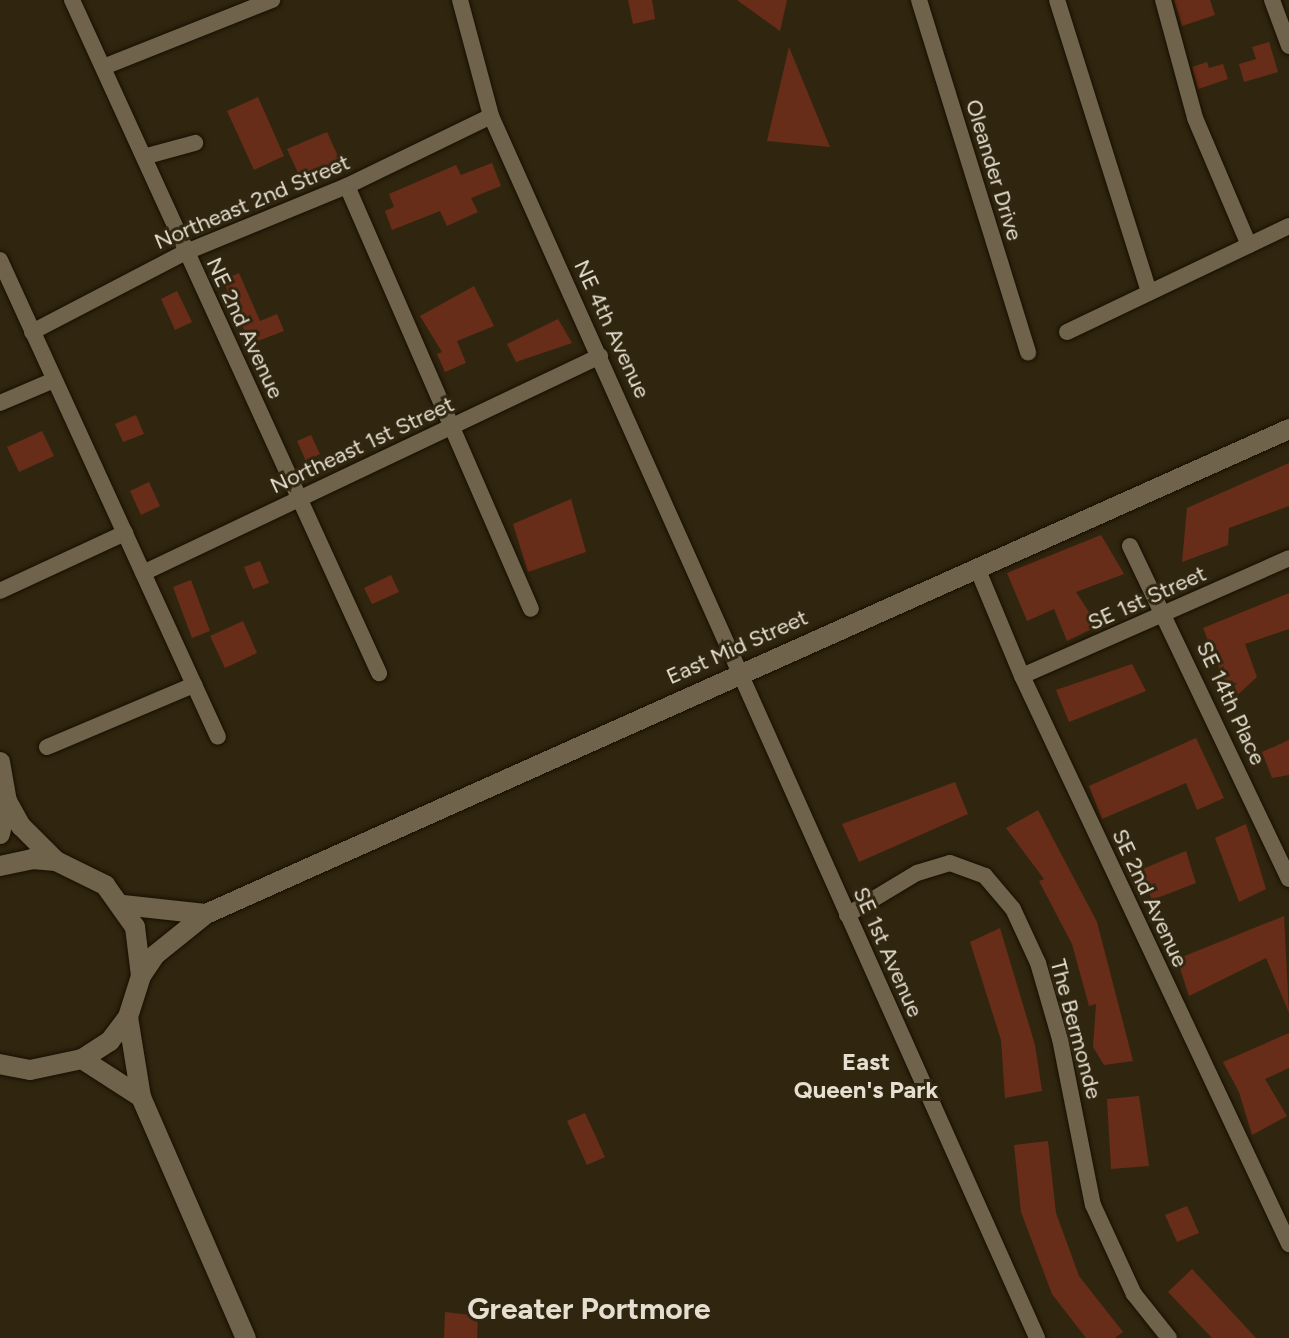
<!DOCTYPE html>
<style>
body{margin:0}
#map{position:relative;width:1289px;height:1338px;overflow:hidden;background:#30260f;font-family:Figtree,sans-serif}
div>[style]{position:absolute}
.building>*{inset:0;background:#682d18}
.roads{filter:drop-shadow(0 0 2px #180f00) drop-shadow(0 0 2px #180f00)}
.minor>*{height:16px;margin:-8px;padding:0 8px;transform-origin:8px;border-radius:8px;background:#6f644b}
.tertiary>*{height:20px;margin:-10px;padding:0 10px;transform-origin:10px;border-radius:10px;background:#6f644b}
span{translate:-50% -50%;white-space:nowrap;text-align:center;line-height:1.15;-webkit-text-stroke:6px #30260f;paint-order:stroke}
.street-label{font-size:22px;color:#e6dfd1}
.neighbourhood-label{font-size:24px;color:#e6dfd1;font-weight:700}
.district-label{font-size:30px;color:#e6dfd1;font-weight:700}
</style>
<div id="map">
<div class="building">
<div style="clip-path:polygon(628px 0,652px 0,655px 19px,633px 24px)"></div>
<div style="clip-path:polygon(737px 0,787px 0,780px 31px)"></div>
<div style="clip-path:polygon(1174px 0,1210px 0,1215px 15px,1182px 26px)"></div>
<div style="clip-path:polygon(1269px 42px,1278px 72px,1244px 82px,1239px 64px,1256px 59px,1252px 47px)"></div>
<div style="clip-path:polygon(789px 47px,830px 147px,767px 141px)"></div>
<div style="clip-path:polygon(1207px 62px,1209px 68px,1223px 64px,1228px 79px,1198px 89px,1192px 67px)"></div>
<div style="clip-path:polygon(258px 97px,284px 156px,254px 170px,227px 111px)"></div>
<div style="clip-path:polygon(327px 132px,341px 163px,300px 177px,287px 149px)"></div>
<div style="clip-path:polygon(492px 163px,501px 186px,471px 198px,478px 212px,447px 226px,440px 211px,392px 230px,385px 211px,394px 207px,389px 194px,456px 165px,461px 175px)"></div>
<div style="clip-path:polygon(239px 273px,260px 321px,277px 314px,284px 331px,250px 344px,223px 280px)"></div>
<div style="clip-path:polygon(474px 286px,494px 326px,457px 341px,466px 363px,445px 372px,437px 354px,442px 352px,420px 316px)"></div>
<div style="clip-path:polygon(177px 291px,192px 322px,175px 330px,161px 299px)"></div>
<div style="clip-path:polygon(558px 319px,572px 343px,516px 362px,507px 344px)"></div>
<div style="clip-path:polygon(136px 415px,144px 434px,123px 442px,115px 424px)"></div>
<div style="clip-path:polygon(42px 431px,54px 456px,19px 472px,7px 447px)"></div>
<div style="clip-path:polygon(311px 435px,320px 454px,306px 461px,297px 441px)"></div>
<div style="clip-path:polygon(1289px 463px,1289px 506px,1229px 528px,1228px 545px,1182px 562px,1187px 508px)"></div>
<div style="clip-path:polygon(149px 482px,160px 506px,141px 515px,130px 491px)"></div>
<div style="clip-path:polygon(571px 499px,586px 552px,528px 572px,513px 524px)"></div>
<div style="clip-path:polygon(1101px 535px,1124px 574px,1076px 592px,1098px 626px,1067px 641px,1054px 609px,1027px 621px,1007px 573px)"></div>
<div style="clip-path:polygon(260px 561px,269px 583px,253px 589px,244px 567px)"></div>
<div style="clip-path:polygon(391px 575px,399px 592px,372px 604px,364px 588px)"></div>
<div style="clip-path:polygon(191px 580px,210px 631px,192px 638px,173px 587px)"></div>
<div style="clip-path:polygon(1289px 593px,1289px 629px,1245px 644px,1257px 677px,1232px 700px,1203px 628px)"></div>
<div style="clip-path:polygon(243px 621px,257px 653px,225px 668px,210px 636px)"></div>
<div style="clip-path:polygon(1132px 664px,1146px 691px,1069px 722px,1056px 690px)"></div>
<div style="clip-path:polygon(1196px 738px,1224px 798px,1197px 810px,1186px 783px,1102px 819px,1089px 786px)"></div>
<div style="clip-path:polygon(1289px 740px,1289px 775px,1272px 778px,1262px 752px)"></div>
<div style="clip-path:polygon(955px 782px,968px 814px,859px 862px,842px 824px)"></div>
<div style="clip-path:polygon(1038px 810px,1097px 922px,1133px 1061px,1104px 1065px,1093px 1047px,1096px 1004px,1089px 1006px,1072px 944px,1039px 881px,1044px 879px,1006px 828px)"></div>
<div style="clip-path:polygon(1246px 824px,1266px 889px,1239px 902px,1215px 838px)"></div>
<div style="clip-path:polygon(1186px 851px,1196px 883px,1152px 900px,1140px 870px)"></div>
<div style="clip-path:polygon(1284px 916px,1289px 1013px,1266px 958px,1189px 996px,1177px 959px)"></div>
<div style="clip-path:polygon(1000px 928px,1035px 1045px,1042px 1091px,1005px 1098px,1001px 1040px,970px 942px)"></div>
<div style="clip-path:polygon(1289px 1033px,1289px 1068px,1265px 1079px,1287px 1116px,1252px 1135px,1239px 1092px,1223px 1062px)"></div>
<div style="clip-path:polygon(1139px 1096px,1149px 1166px,1111px 1169px,1107px 1099px)"></div>
<div style="clip-path:polygon(585px 1113px,605px 1157px,587px 1165px,567px 1121px)"></div>
<div style="clip-path:polygon(1048px 1141px,1056px 1213px,1079px 1276px,1123px 1332px,1115px 1338px,1086px 1338px,1052px 1294px,1021px 1212px,1014px 1145px)"></div>
<div style="clip-path:polygon(1187px 1206px,1199px 1233px,1177px 1242px,1165px 1215px)"></div>
<div style="clip-path:polygon(1192px 1269px,1256px 1338px,1212px 1338px,1168px 1292px)"></div>
<div style="clip-path:polygon(445px 1312px,478px 1316px,477px 1338px,444px 1338px)"></div>
</div>
<div class="roads">
<div class="minor">
<div style="left:72px;top:0;width:740px;rotate:65.48deg"></div>
<div style="left:460px;top:0;width:120px;rotate:75deg"></div>
<div style="left:491px;top:116px;width:1338px;rotate:65.92deg"></div>
<div style="left:919px;top:0;width:369px;rotate:72.8deg"></div>
<div style="left:1057px;top:0;width:306px;rotate:72.5deg"></div>
<div style="left:1163px;top:0;width:122px;rotate:74.8deg"></div>
<div style="left:1195px;top:118px;width:138px;rotate:67deg"></div>
<div style="left:1272px;top:0;width:49px;rotate:69.7deg"></div>
<div style="left:106px;top:66px;width:179px;rotate:-21.7deg"></div>
<div style="left:147px;top:156px;width:50px;rotate:-15.2deg"></div>
<div style="left:347px;top:186px;width:461px;rotate:66.5deg"></div>
<div style="left:0;top:260px;width:524px;rotate:65.44deg"></div>
<div style="left:32px;top:332px;width:174px;rotate:-27.5deg"></div>
<div style="left:186px;top:252px;width:174px;rotate:-22.3deg"></div>
<div style="left:347px;top:186px;width:160px;rotate:-25.9deg"></div>
<div style="left:1067px;top:332px;width:246px;rotate:-25.5deg"></div>
<div style="left:0;top:403px;width:59px;rotate:-23.1deg"></div>
<div style="left:1130px;top:546px;width:369px;rotate:64.5deg"></div>
<div style="left:977px;top:568px;width:117px;rotate:67.4deg"></div>
<div style="left:1022px;top:676px;width:628px;rotate:64.82deg"></div>
<div style="left:143px;top:573px;width:506px;rotate:-25.4deg"></div>
<div style="left:0;top:591px;width:138px;rotate:-24.9deg"></div>
<div style="left:1022px;top:676px;width:292px;rotate:-23.8deg"></div>
<div style="left:47px;top:747px;width:160px;rotate:-22.9deg"></div>
<div style="left:847px;top:915px;width:82px;rotate:-31deg"></div>
<div style="left:917px;top:873px;width:34px;rotate:-17deg"></div>
<div style="left:950px;top:863px;width:37px;rotate:20deg"></div>
<div style="left:985px;top:876px;width:43px;rotate:49.7deg"></div>
<div style="left:1013px;top:909px;width:60px;rotate:65.2deg"></div>
<div style="left:1038px;top:963px;width:79px;rotate:73.9deg"></div>
<div style="left:1060px;top:1039px;width:169px;rotate:78.8deg"></div>
<div style="left:1093px;top:1205px;width:98px;rotate:65.3deg"></div>
<div style="left:1134px;top:1294px;width:56px;rotate:51.5deg"></div>
</div>
<div class="tertiary">
<div style="left:0;top:762px;width:40px;rotate:80deg"></div>
<div style="left:7px;top:801px;width:29px;rotate:61deg"></div>
<div style="left:21px;top:826px;width:49px;rotate:45deg"></div>
<div style="left:0;top:834px;width:34px;rotate:-78deg"></div>
<div style="left:0;top:866px;width:33px;rotate:-12deg"></div>
<div style="left:32px;top:859px;width:24px;rotate:5deg"></div>
<div style="left:56px;top:861px;width:55px;rotate:26.1deg"></div>
<div style="left:105px;top:885px;width:52px;rotate:54.5deg"></div>
<div style="left:135px;top:927px;width:49px;rotate:83deg"></div>
<div style="left:141px;top:976px;width:43px;rotate:107.6deg"></div>
<div style="left:128px;top:1017px;width:30px;rotate:127deg"></div>
<div style="left:110px;top:1041px;width:33px;rotate:147deg"></div>
<div style="left:82px;top:1059px;width:53px;rotate:168.1deg"></div>
<div style="left:30px;top:1070px;width:31px;rotate:-169deg"></div>
<div style="left:123px;top:905px;width:83px;rotate:6.2deg"></div>
<div style="left:141px;top:976px;width:25px;rotate:-56deg"></div>
<div style="left:155px;top:955px;width:65px;rotate:-38.8deg"></div>
<div style="left:206px;top:914px;width:1187px;rotate:-24.12deg"></div>
<div style="left:128px;top:1017px;width:81px;rotate:80.8deg"></div>
<div style="left:141px;top:1097px;width:263px;rotate:66.5deg"></div>
<div style="left:82px;top:1059px;width:70px;rotate:32.8deg"></div>
</div>
</div>
<div class="street-label">
<span style="left:994px;top:170px;rotate:73deg">Oleander Drive</span>
<span style="left:252px;top:202px;rotate:-23deg">Northeast 2nd Street</span>
<span style="left:245px;top:328px;rotate:65deg">NE 2nd Avenue</span>
<span style="left:612px;top:329px;rotate:65deg">NE 4th Avenue</span>
<span style="left:362px;top:445px;rotate:-25deg">Northeast 1st Street</span>
<span style="left:1147px;top:598px;rotate:-24deg">SE 1st Street</span>
<span style="left:737px;top:647px;rotate:-24deg">East Mid Street</span>
<span style="left:1231px;top:703px;rotate:65deg">SE 14th Place</span>
<span style="left:1150px;top:898px;rotate:65deg">SE 2nd Avenue</span>
<span style="left:888px;top:952px;rotate:66deg">SE 1st Avenue</span>
<span style="left:1076px;top:1029px;rotate:75deg">The Bermonde</span>
</div>
<div class="neighbourhood-label">
<span style="left:866px;top:1076px">East<br>Queen's Park</span>
</div>
<div class="district-label">
<span style="left:589px;top:1309px">Greater Portmore</span>
</div>
</div>
